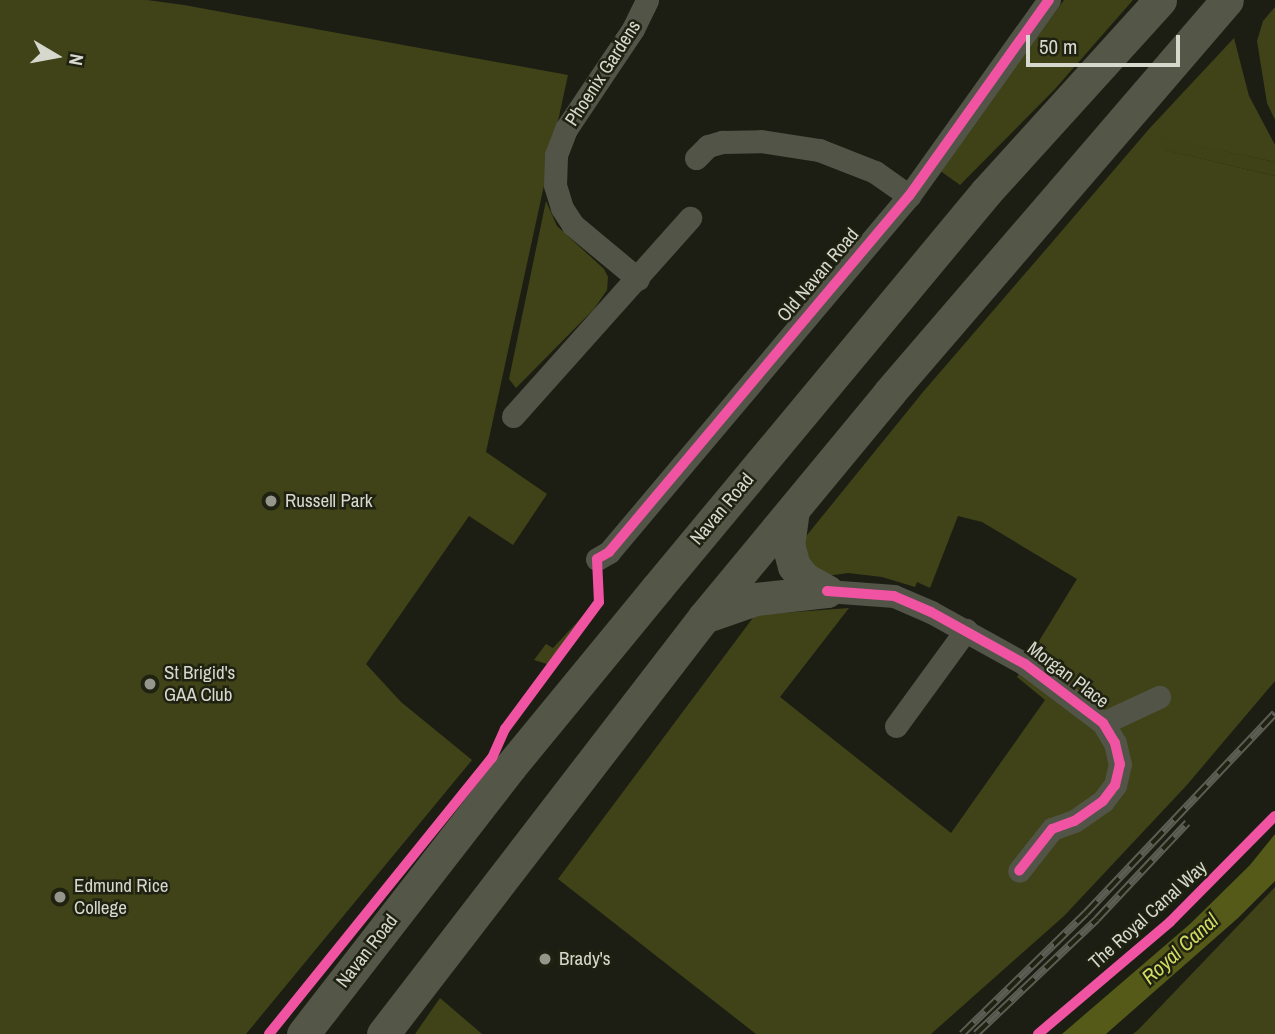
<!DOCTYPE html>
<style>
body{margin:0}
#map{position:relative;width:1275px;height:1034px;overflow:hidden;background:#1c1e14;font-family:"Archivo Narrow",sans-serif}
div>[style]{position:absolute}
.green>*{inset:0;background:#404317}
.forest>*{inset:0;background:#3f4116}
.water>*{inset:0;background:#555a18}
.street>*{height:23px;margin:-11.5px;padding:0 11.5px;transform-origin:11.5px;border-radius:11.5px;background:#525448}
.secondary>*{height:33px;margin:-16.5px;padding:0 16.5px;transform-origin:16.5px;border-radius:16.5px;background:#545648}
.rail>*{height:8px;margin-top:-4px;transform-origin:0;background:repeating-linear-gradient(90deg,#1f2111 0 16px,#5c5e54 0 32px);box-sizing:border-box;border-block:2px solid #5c5e54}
.cycleway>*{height:10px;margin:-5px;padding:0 5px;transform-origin:5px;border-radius:5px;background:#f153a3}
.dots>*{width:19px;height:19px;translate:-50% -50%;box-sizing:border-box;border:4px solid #1f2111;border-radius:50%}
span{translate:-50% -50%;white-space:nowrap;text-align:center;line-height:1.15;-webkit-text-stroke:5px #1f2111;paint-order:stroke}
.street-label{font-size:19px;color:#d6d7cd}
.poi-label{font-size:19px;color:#d6d7cd}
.left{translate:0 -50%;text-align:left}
.water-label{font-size:21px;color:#d2db61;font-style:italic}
.north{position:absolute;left:21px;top:21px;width:70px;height:70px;-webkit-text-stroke:5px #1f2111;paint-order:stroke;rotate:100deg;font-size:19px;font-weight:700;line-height:28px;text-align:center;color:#d6d7cd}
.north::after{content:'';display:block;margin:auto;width:24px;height:32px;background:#d6d7cd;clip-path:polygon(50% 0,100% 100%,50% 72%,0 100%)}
.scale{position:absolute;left:1026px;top:35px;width:154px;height:32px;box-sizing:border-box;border:4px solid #d6d7cd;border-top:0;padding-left:9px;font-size:21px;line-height:24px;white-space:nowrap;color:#d6d7cd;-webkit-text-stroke:5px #1f2111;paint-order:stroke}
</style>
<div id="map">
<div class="green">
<div style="clip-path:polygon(0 0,147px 0,184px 5px,568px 75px,486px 452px,547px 494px,513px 545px,469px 516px,366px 664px,401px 702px,472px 760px,246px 1034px,0 1034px)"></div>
<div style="clip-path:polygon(1275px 7px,1275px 120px,1267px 103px,1257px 41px,1263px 21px)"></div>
<div style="clip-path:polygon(1234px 38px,1249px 96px,1275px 145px,1275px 162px,1160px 138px,1165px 150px,1275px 176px,1275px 681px,1186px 786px,1064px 916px,931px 1034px,756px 1034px,558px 879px,755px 615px,849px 608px,780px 697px,951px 833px,1045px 700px,1017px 677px,1077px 579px,982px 522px,958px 516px,930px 588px,917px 582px,915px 587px,882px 577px,848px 573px,827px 576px,812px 569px,803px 540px,923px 392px,1054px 240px,1149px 129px)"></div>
<div style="clip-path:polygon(546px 201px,557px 226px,604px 269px,608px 277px,607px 290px,594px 309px,516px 388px,509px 379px)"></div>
<div style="clip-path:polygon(593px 605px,547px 664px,534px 660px,546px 644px,553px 648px)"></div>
<div style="clip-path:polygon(1275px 887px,1275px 1034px,1133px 1034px,1138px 1030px)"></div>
<div style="clip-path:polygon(440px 998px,482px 1034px,415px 1034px)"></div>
</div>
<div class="forest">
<div style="clip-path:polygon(1064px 0,1133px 0,1055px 89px,960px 185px,939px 170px)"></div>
<div style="clip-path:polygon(1159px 137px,1275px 162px,1275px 176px,1164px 150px)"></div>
</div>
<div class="water">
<div style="clip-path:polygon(1275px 834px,1275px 881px,1238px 918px,1106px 1034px,1062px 1034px,1190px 924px,1250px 865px)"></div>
</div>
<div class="street">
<div style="left:696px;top:158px;width:17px;rotate:-45deg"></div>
<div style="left:708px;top:146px;width:15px;rotate:-16deg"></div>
<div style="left:722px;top:142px;width:39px;rotate:-1deg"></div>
<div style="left:761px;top:141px;width:59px;rotate:8.8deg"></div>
<div style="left:819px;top:150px;width:60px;rotate:21.4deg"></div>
<div style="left:875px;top:172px;width:42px;rotate:35.2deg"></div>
<div style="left:638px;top:279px;width:85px;rotate:-140.3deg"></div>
<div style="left:573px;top:225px;width:20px;rotate:-123deg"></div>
<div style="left:562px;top:208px;width:24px;rotate:-107deg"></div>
<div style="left:555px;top:185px;width:30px;rotate:-88deg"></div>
<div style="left:556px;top:155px;width:28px;rotate:-69deg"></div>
<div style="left:566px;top:129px;width:120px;rotate:-56.2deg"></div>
<div style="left:633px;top:29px;width:32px;rotate:-64deg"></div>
<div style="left:513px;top:416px;width:266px;rotate:-48.2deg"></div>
<div style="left:597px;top:559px;width:14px;rotate:-30deg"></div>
<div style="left:609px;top:552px;width:466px;rotate:-49.9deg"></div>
<div style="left:909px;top:196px;width:241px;rotate:-54.5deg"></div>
<div style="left:827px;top:591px;width:67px;rotate:4.3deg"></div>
<div style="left:894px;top:596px;width:40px;rotate:23.4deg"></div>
<div style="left:931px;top:612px;width:107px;rotate:29deg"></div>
<div style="left:1025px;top:664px;width:98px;rotate:37.1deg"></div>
<div style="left:1103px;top:723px;width:23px;rotate:59deg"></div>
<div style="left:1115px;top:743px;width:22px;rotate:77deg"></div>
<div style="left:1120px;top:764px;width:22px;rotate:103deg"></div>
<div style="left:1115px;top:785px;width:20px;rotate:127deg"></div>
<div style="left:1103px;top:801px;width:35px;rotate:145deg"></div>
<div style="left:1074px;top:821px;width:23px;rotate:160deg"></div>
<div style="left:1052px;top:829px;width:53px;rotate:128.2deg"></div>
<div style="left:1103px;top:723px;width:62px;rotate:-24.9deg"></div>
<div style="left:896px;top:726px;width:119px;rotate:-53.9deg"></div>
</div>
<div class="secondary">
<div style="left:793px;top:510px;width:34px;rotate:98deg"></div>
<div style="left:788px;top:544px;width:23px;rotate:75deg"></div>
<div style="left:794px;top:566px;width:17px;rotate:50deg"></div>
<div style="left:805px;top:579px;width:25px;rotate:29deg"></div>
<div style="left:704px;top:617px;width:54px;rotate:-19.4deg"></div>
<div style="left:755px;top:599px;width:72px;rotate:-6.3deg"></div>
<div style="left:303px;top:1034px;width:338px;rotate:-52.2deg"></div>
<div style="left:510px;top:767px;width:232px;rotate:-50.6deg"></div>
<div style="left:657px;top:588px;width:515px;rotate:-50.28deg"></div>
<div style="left:986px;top:192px;width:259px;rotate:-47.8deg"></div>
<div style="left:383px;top:1034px;width:526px;rotate:-52.41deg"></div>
<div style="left:704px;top:617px;width:291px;rotate:-50.4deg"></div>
<div style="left:889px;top:393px;width:518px;rotate:-49.3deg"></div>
</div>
<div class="rail">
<div style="left:962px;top:1034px;width:173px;rotate:-44.3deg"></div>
<div style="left:1086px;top:913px;width:275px;rotate:-46.6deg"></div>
<div style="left:976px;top:1034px;width:167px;rotate:-43.5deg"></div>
<div style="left:1097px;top:919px;width:132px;rotate:-46.8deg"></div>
</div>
<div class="cycleway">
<div style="left:827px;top:591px;width:67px;rotate:4.3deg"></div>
<div style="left:894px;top:596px;width:40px;rotate:23.4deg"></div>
<div style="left:931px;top:612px;width:107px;rotate:29deg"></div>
<div style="left:1025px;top:664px;width:98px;rotate:37.1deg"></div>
<div style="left:1103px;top:723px;width:23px;rotate:59deg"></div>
<div style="left:1115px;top:743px;width:22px;rotate:77deg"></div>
<div style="left:1120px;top:764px;width:22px;rotate:103deg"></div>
<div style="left:1115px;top:785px;width:20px;rotate:127deg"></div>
<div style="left:1103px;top:801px;width:35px;rotate:145deg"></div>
<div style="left:1074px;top:821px;width:23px;rotate:160deg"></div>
<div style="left:1052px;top:829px;width:53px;rotate:128.2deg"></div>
<div style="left:269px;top:1034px;width:355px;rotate:-51.1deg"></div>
<div style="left:492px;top:758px;width:32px;rotate:-66deg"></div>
<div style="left:505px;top:729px;width:158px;rotate:-53.5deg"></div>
<div style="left:599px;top:602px;width:43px;rotate:-92.7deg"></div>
<div style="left:597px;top:559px;width:14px;rotate:-30deg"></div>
<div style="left:609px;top:552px;width:466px;rotate:-49.9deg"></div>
<div style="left:909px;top:196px;width:241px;rotate:-54.5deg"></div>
<div style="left:1038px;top:1034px;width:173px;rotate:-40.3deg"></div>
<div style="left:1170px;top:922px;width:149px;rotate:-45.3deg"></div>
</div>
<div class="dots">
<div style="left:271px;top:501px;background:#95968c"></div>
<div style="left:150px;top:684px;background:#95968c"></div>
<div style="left:60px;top:897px;background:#95968c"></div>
<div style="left:545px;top:959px;background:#95968c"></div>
</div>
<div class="street-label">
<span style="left:603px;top:73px;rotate:-57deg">Phoenix Gardens</span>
<span style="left:818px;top:275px;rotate:-50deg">Old Navan Road</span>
<span style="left:722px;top:509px;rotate:-50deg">Navan Road</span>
<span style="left:1068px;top:675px;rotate:37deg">Morgan Place</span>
<span style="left:1148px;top:915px;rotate:-42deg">The Royal Canal Way</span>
<span style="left:367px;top:951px;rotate:-52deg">Navan Road</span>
</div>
<div class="poi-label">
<span class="left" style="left:285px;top:501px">Russell Park</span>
<span class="left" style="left:164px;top:684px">St Brigid's<br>GAA Club</span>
<span class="left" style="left:74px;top:897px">Edmund Rice<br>College</span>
<span class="left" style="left:559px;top:959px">Brady's</span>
</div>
<div class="water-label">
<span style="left:1180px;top:949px;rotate:-42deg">Royal Canal</span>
</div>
<div class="north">N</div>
<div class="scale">50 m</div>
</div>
